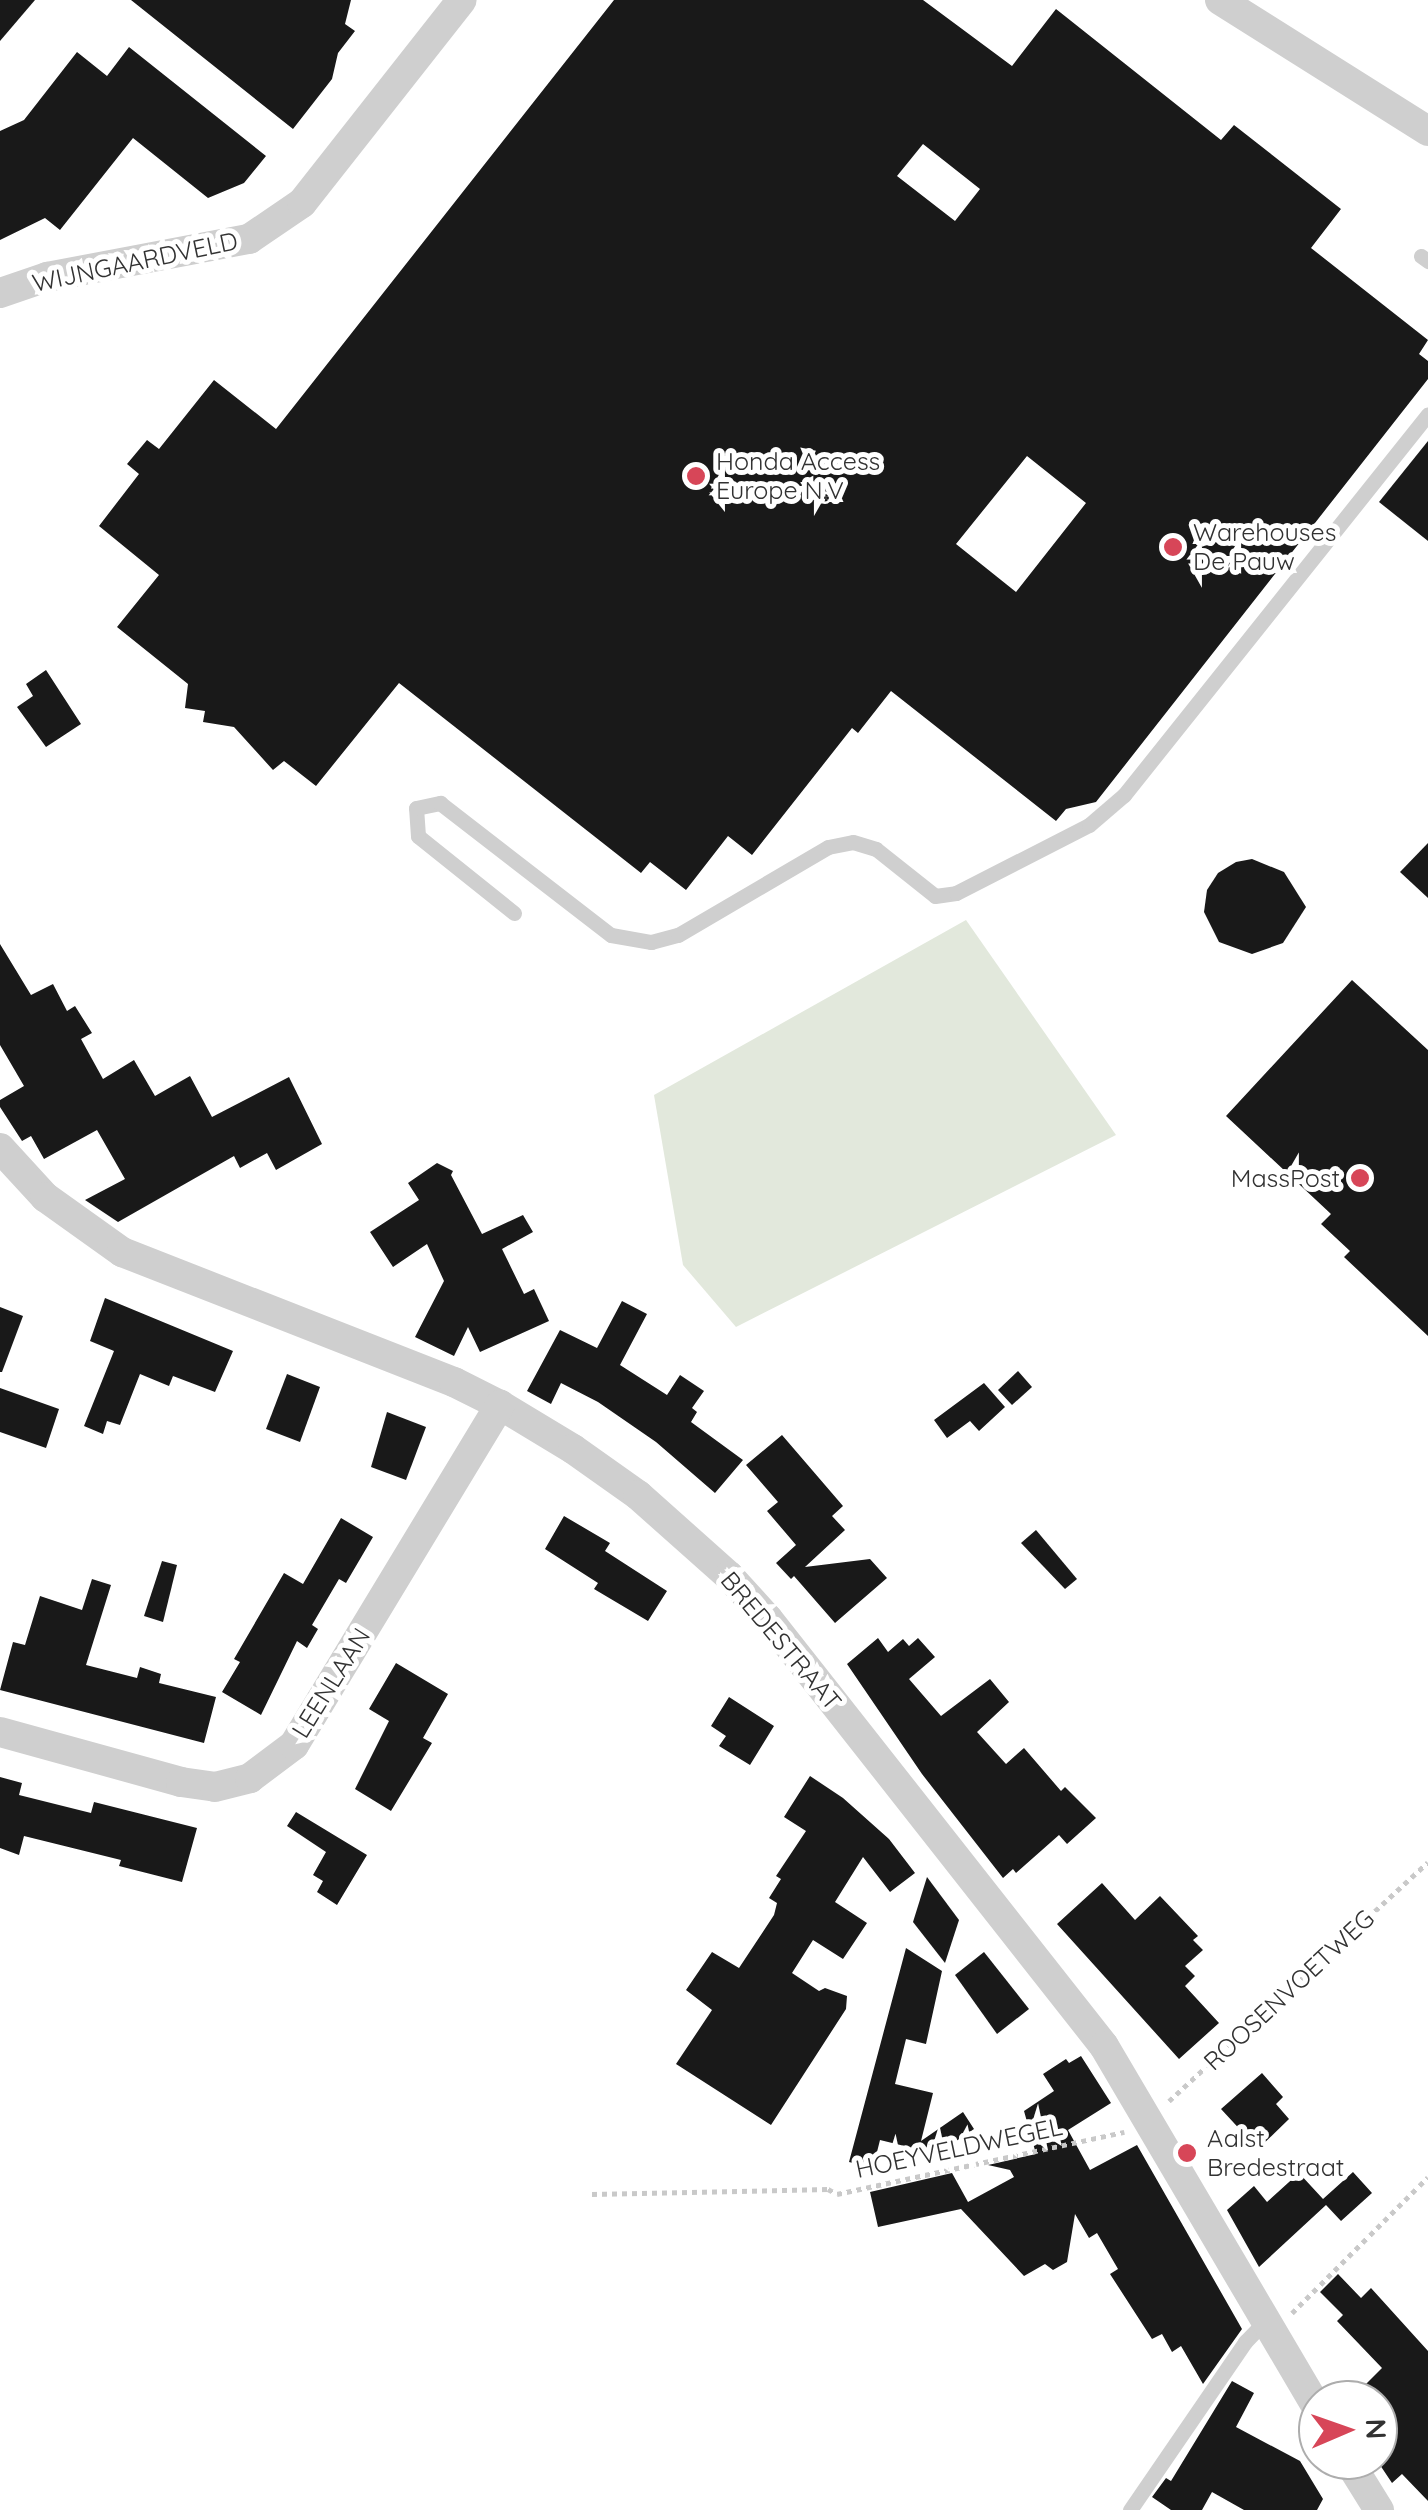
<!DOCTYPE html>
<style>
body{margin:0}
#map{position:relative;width:1428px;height:2510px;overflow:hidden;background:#fff;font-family:Quicksand,sans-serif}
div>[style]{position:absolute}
.green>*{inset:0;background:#e2e8dc}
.building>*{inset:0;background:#191919}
.path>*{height:5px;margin-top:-2.5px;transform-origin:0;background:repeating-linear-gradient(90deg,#c9c9c9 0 5px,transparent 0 10px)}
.service>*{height:15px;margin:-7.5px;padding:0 7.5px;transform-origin:7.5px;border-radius:7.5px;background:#cfcfcf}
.minor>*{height:30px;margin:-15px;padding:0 15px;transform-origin:15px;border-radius:15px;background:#cfcfcf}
.dots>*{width:28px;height:28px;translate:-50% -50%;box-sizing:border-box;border:5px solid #fff;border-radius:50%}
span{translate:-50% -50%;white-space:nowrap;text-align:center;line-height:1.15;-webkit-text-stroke:10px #fff;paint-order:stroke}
.street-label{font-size:25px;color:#323232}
.poi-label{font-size:25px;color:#323232}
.left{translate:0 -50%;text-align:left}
.right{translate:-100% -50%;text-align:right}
.north{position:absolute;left:1298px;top:2380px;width:100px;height:100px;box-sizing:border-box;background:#fff;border:2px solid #adadad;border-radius:50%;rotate:88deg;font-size:28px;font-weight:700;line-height:40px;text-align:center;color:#323232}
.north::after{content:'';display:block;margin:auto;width:35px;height:45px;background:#d74658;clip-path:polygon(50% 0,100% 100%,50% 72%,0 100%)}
</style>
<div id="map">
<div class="green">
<div style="clip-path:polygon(966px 920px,1116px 1135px,736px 1327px,683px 1265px,654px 1095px)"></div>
</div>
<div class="building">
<div style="clip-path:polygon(0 0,35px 0,0 41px)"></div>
<div style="clip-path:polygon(131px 0,351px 0,345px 24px,355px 31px,338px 53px,332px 79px,293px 129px)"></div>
<div style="clip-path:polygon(evenodd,614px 0,923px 0,1012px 66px,1056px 9px,1221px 140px,1234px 125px,1341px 209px,1311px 248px,1428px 340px,1419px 354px,1428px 361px,1428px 379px,1096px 802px,1066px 809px,1056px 821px,891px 691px,858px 733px,852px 728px,752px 855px,728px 836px,686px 890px,650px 862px,641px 873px,399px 683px,316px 786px,284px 761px,273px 770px,234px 727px,203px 722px,205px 711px,185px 708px,188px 684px,117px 627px,159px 575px,99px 526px,139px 474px,127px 464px,147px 440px,159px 449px,214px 380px,276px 429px,614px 0,923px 144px,980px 189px,955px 221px,897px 176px,923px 144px,614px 0,1027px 456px,1086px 503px,1016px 592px,956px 544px,1027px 456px)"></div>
<div style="clip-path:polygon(129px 47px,266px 156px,244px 183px,208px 198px,133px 138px,60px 230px,45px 218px,0 240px,0 131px,24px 120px,77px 52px,107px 76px)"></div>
<div style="clip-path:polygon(1428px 441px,1428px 541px,1379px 502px)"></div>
<div style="clip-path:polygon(46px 670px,81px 724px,46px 747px,17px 707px,33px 696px,26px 684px)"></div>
<div style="clip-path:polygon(1428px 843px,1428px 898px,1400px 872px)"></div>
<div style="clip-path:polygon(1252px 859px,1284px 872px,1306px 907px,1283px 943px,1252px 954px,1219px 942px,1204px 912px,1207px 890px,1218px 873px,1236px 862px)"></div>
<div style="clip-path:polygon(0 944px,31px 995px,53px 984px,67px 1011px,75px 1006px,92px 1033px,81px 1039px,103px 1079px,134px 1060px,155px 1096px,190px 1076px,212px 1117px,289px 1077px,322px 1144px,276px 1170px,267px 1153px,240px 1168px,234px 1156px,118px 1222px,85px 1200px,125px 1179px,97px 1130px,44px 1159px,31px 1136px,22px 1141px,0 1107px,0 1100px,24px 1086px,0 1045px)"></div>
<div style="clip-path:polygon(1352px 980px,1428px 1050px,1428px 1336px,1344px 1257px,1350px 1251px,1321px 1224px,1331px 1214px,1226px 1116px)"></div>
<div style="clip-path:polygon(437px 1163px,453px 1171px,451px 1175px,482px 1234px,523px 1215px,533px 1232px,502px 1249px,524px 1294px,534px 1289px,549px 1321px,480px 1352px,468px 1327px,454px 1356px,415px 1337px,444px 1281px,427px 1244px,393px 1267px,370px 1232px,419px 1200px,408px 1183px)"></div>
<div style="clip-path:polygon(105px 1298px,233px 1351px,215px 1392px,173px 1376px,169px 1386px,140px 1374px,120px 1425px,107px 1421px,103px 1434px,84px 1426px,114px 1351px,90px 1341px)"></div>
<div style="clip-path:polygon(622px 1301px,647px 1314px,620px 1365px,667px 1395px,680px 1375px,704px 1391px,692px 1408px,697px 1412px,691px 1422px,743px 1460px,715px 1493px,656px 1442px,598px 1402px,561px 1383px,551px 1404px,527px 1391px,560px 1330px,597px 1348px)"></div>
<div style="clip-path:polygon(0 1307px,23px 1316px,2px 1372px,0 1372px)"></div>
<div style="clip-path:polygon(1018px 1371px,1032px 1387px,1012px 1405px,998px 1390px)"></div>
<div style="clip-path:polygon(287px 1374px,320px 1387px,300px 1442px,266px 1429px)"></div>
<div style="clip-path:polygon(984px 1383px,1005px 1407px,979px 1431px,970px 1421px,947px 1438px,934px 1420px)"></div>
<div style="clip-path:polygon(0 1388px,59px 1409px,46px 1448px,0 1432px)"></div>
<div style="clip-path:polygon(387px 1412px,426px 1427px,406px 1480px,371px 1467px)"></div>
<div style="clip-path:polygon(782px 1435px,843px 1506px,832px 1516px,845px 1530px,805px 1567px,870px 1559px,887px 1578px,835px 1623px,794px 1576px,791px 1579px,776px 1563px,796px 1545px,767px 1511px,778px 1502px,746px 1465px)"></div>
<div style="clip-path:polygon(564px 1516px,610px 1543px,605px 1551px,667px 1591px,648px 1621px,594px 1589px,598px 1583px,545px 1549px)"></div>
<div style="clip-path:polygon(341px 1518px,373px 1537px,346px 1583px,339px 1579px,312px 1625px,318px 1629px,307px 1648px,297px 1641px,261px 1715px,222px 1692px,240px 1662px,234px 1659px,284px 1573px,303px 1584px)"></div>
<div style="clip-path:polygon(1036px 1530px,1077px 1579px,1065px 1589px,1021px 1543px)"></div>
<div style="clip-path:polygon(162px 1561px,177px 1565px,163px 1622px,144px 1616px)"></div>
<div style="clip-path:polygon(92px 1579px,111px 1585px,86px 1665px,137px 1678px,140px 1667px,161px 1674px,159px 1683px,216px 1697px,204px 1743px,0 1690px,13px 1642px,25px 1645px,40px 1596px,82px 1610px)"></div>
<div style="clip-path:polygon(878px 1638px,888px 1652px,903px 1639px,909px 1646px,918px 1638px,935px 1657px,909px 1679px,941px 1716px,990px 1679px,1009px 1702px,977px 1732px,1006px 1764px,1024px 1748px,1061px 1791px,1065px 1787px,1096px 1818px,1067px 1844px,1059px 1835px,1016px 1873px,1013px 1869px,1003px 1878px,922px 1774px,847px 1664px)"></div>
<div style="clip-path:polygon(396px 1663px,448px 1694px,423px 1738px,432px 1743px,391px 1811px,355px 1789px,389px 1721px,369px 1709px)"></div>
<div style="clip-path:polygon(729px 1697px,774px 1726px,750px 1765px,719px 1746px,726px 1736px,711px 1726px)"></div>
<div style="clip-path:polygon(810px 1776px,843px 1798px,889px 1839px,915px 1873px,890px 1892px,863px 1857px,835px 1902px,867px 1923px,843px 1959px,813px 1940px,792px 1973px,819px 1991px,825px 1988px,847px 1996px,846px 2009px,771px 2125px,676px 2064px,712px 2010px,686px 1990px,712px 1952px,739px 1968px,774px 1915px,777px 1903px,769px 1898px,781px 1879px,776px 1876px,806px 1831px,784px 1817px)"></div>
<div style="clip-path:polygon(0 1777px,22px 1783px,19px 1795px,91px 1813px,94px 1802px,197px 1828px,182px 1882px,119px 1866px,121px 1860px,24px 1836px,19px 1855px,0 1848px)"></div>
<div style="clip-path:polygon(296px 1812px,367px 1855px,337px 1905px,317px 1892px,323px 1881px,313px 1875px,326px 1852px,287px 1826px)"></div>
<div style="clip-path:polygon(927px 1877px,959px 1920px,945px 1963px,913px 1922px)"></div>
<div style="clip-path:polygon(1102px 1883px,1135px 1920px,1160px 1896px,1198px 1936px,1193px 1940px,1203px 1950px,1185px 1966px,1195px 1976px,1185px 1986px,1219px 2023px,1179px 2059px,1057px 1924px)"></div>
<div style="clip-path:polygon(906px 1948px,942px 1971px,926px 2044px,906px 2039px,895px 2084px,933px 2093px,921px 2141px,963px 2112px,974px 2129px,937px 2154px,880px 2140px,873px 2168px,849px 2162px)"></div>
<div style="clip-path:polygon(984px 1952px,1029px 2009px,997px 2034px,955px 1975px)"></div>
<div style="clip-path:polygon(1081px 2056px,1111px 2103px,1068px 2130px,1090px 2170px,1137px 2145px,1242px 2329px,1203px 2384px,1181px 2346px,1172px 2352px,1162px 2334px,1152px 2339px,1110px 2274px,1118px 2269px,1097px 2233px,1089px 2238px,1075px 2214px,1067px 2262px,1053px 2270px,1045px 2264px,1024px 2276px,961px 2209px,878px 2227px,870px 2192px,952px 2173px,968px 2202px,1014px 2177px,1010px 2170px,988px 2165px,1036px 2154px,1024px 2111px,1054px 2091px,1043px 2074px,1066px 2059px,1069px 2063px)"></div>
<div style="clip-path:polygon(1262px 2073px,1283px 2097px,1276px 2104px,1289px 2119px,1258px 2149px,1221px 2109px)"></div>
<div style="clip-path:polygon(1353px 2172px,1372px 2193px,1341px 2221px,1326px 2205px,1259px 2267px,1227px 2210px,1254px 2186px,1267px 2202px,1299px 2173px,1323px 2199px)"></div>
<div style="clip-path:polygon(1338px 2274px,1361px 2298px,1371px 2288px,1428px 2351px,1428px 2501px,1402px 2474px,1392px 2483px,1378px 2462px,1378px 2400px,1369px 2400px,1360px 2390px,1382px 2368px,1337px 2321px,1343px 2315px,1320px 2292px)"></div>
<div style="clip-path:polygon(1232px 2381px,1254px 2393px,1236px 2427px,1300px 2461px,1323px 2499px,1317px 2510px,1244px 2510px,1212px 2492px,1202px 2510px,1171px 2510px,1152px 2497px,1166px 2478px,1171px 2481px)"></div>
</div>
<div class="path">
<div style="left:1169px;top:2101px;width:352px;rotate:-42.7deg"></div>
<div style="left:592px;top:2194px;width:236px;rotate:-1.2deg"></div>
<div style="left:828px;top:2189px;width:10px;rotate:29deg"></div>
<div style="left:837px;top:2194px;width:294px;rotate:-12.2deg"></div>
<div style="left:1292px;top:2313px;width:192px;rotate:-45deg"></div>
</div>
<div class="service">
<div style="left:1421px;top:256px;width:9px;rotate:36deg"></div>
<div style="left:514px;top:913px;width:123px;rotate:-141.3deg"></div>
<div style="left:418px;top:836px;width:28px;rotate:-94deg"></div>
<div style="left:416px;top:808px;width:25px;rotate:-12deg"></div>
<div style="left:440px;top:803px;width:216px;rotate:37.7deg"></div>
<div style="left:611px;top:935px;width:41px;rotate:9.9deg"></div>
<div style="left:651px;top:942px;width:28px;rotate:-15deg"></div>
<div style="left:678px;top:935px;width:174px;rotate:-30.4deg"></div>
<div style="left:828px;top:847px;width:25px;rotate:-11deg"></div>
<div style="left:853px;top:842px;width:24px;rotate:17deg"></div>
<div style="left:876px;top:849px;width:75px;rotate:38.5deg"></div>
<div style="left:935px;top:896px;width:21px;rotate:-8deg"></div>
<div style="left:956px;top:893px;width:149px;rotate:-27.1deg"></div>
<div style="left:1089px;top:825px;width:46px;rotate:-40.6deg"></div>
<div style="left:1124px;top:795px;width:487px;rotate:-51.4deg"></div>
<div style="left:1130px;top:2510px;width:204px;rotate:-55.6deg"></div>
<div style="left:1245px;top:2342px;width:29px;rotate:-46deg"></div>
</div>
<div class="minor">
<div style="left:1220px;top:0;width:246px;rotate:32.2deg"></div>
<div style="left:0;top:293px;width:50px;rotate:-18.8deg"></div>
<div style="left:47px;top:277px;width:206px;rotate:-10.7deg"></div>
<div style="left:249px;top:239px;width:64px;rotate:-34.2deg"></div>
<div style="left:302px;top:203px;width:258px;rotate:-51.8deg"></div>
<div style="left:0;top:1148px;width:67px;rotate:47.4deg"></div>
<div style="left:45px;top:1197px;width:95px;rotate:35.5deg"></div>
<div style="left:122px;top:1252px;width:357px;rotate:21.4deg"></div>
<div style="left:454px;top:1382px;width:51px;rotate:26.6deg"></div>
<div style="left:500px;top:1405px;width:85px;rotate:31.1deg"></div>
<div style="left:573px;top:1449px;width:80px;rotate:35.3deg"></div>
<div style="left:638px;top:1495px;width:122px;rotate:41.7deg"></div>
<div style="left:729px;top:1576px;width:58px;rotate:47.8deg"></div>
<div style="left:768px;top:1619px;width:543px;rotate:51.8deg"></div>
<div style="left:1104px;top:2046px;width:422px;rotate:59.5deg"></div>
<div style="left:0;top:1732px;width:188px;rotate:15.4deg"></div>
<div style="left:181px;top:1782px;width:34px;rotate:8deg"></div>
<div style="left:215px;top:1787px;width:36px;rotate:-14deg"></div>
<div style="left:250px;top:1778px;width:55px;rotate:-36.9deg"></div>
<div style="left:294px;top:1745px;width:398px;rotate:-58.8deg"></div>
<div style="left:1348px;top:2460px;width:59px;rotate:58.2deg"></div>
</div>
<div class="dots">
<div style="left:696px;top:476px;background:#d74658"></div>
<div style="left:1173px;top:547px;background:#d74658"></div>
<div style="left:1360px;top:1178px;background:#d74658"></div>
<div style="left:1187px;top:2153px;background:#d74658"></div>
</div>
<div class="street-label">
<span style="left:135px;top:262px;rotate:-12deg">WIJNGAARDVELD</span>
<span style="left:781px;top:1641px;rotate:50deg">BREDESTRAAT</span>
<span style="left:331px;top:1683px;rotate:-58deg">LEENLAAN</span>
<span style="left:1289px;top:1990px;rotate:-43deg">ROOSENVOETWEG</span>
<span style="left:959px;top:2148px;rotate:-12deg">HOEYVELDWEGEL</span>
</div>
<div class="poi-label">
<span class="left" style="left:716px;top:476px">Honda Access<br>Europe N.V</span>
<span class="left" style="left:1193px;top:547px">Warehouses<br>De Pauw</span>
<span class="right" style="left:1340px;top:1178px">MassPost</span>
<span class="left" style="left:1207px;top:2153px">Aalst<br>Bredestraat</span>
</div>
<div class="north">N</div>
</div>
